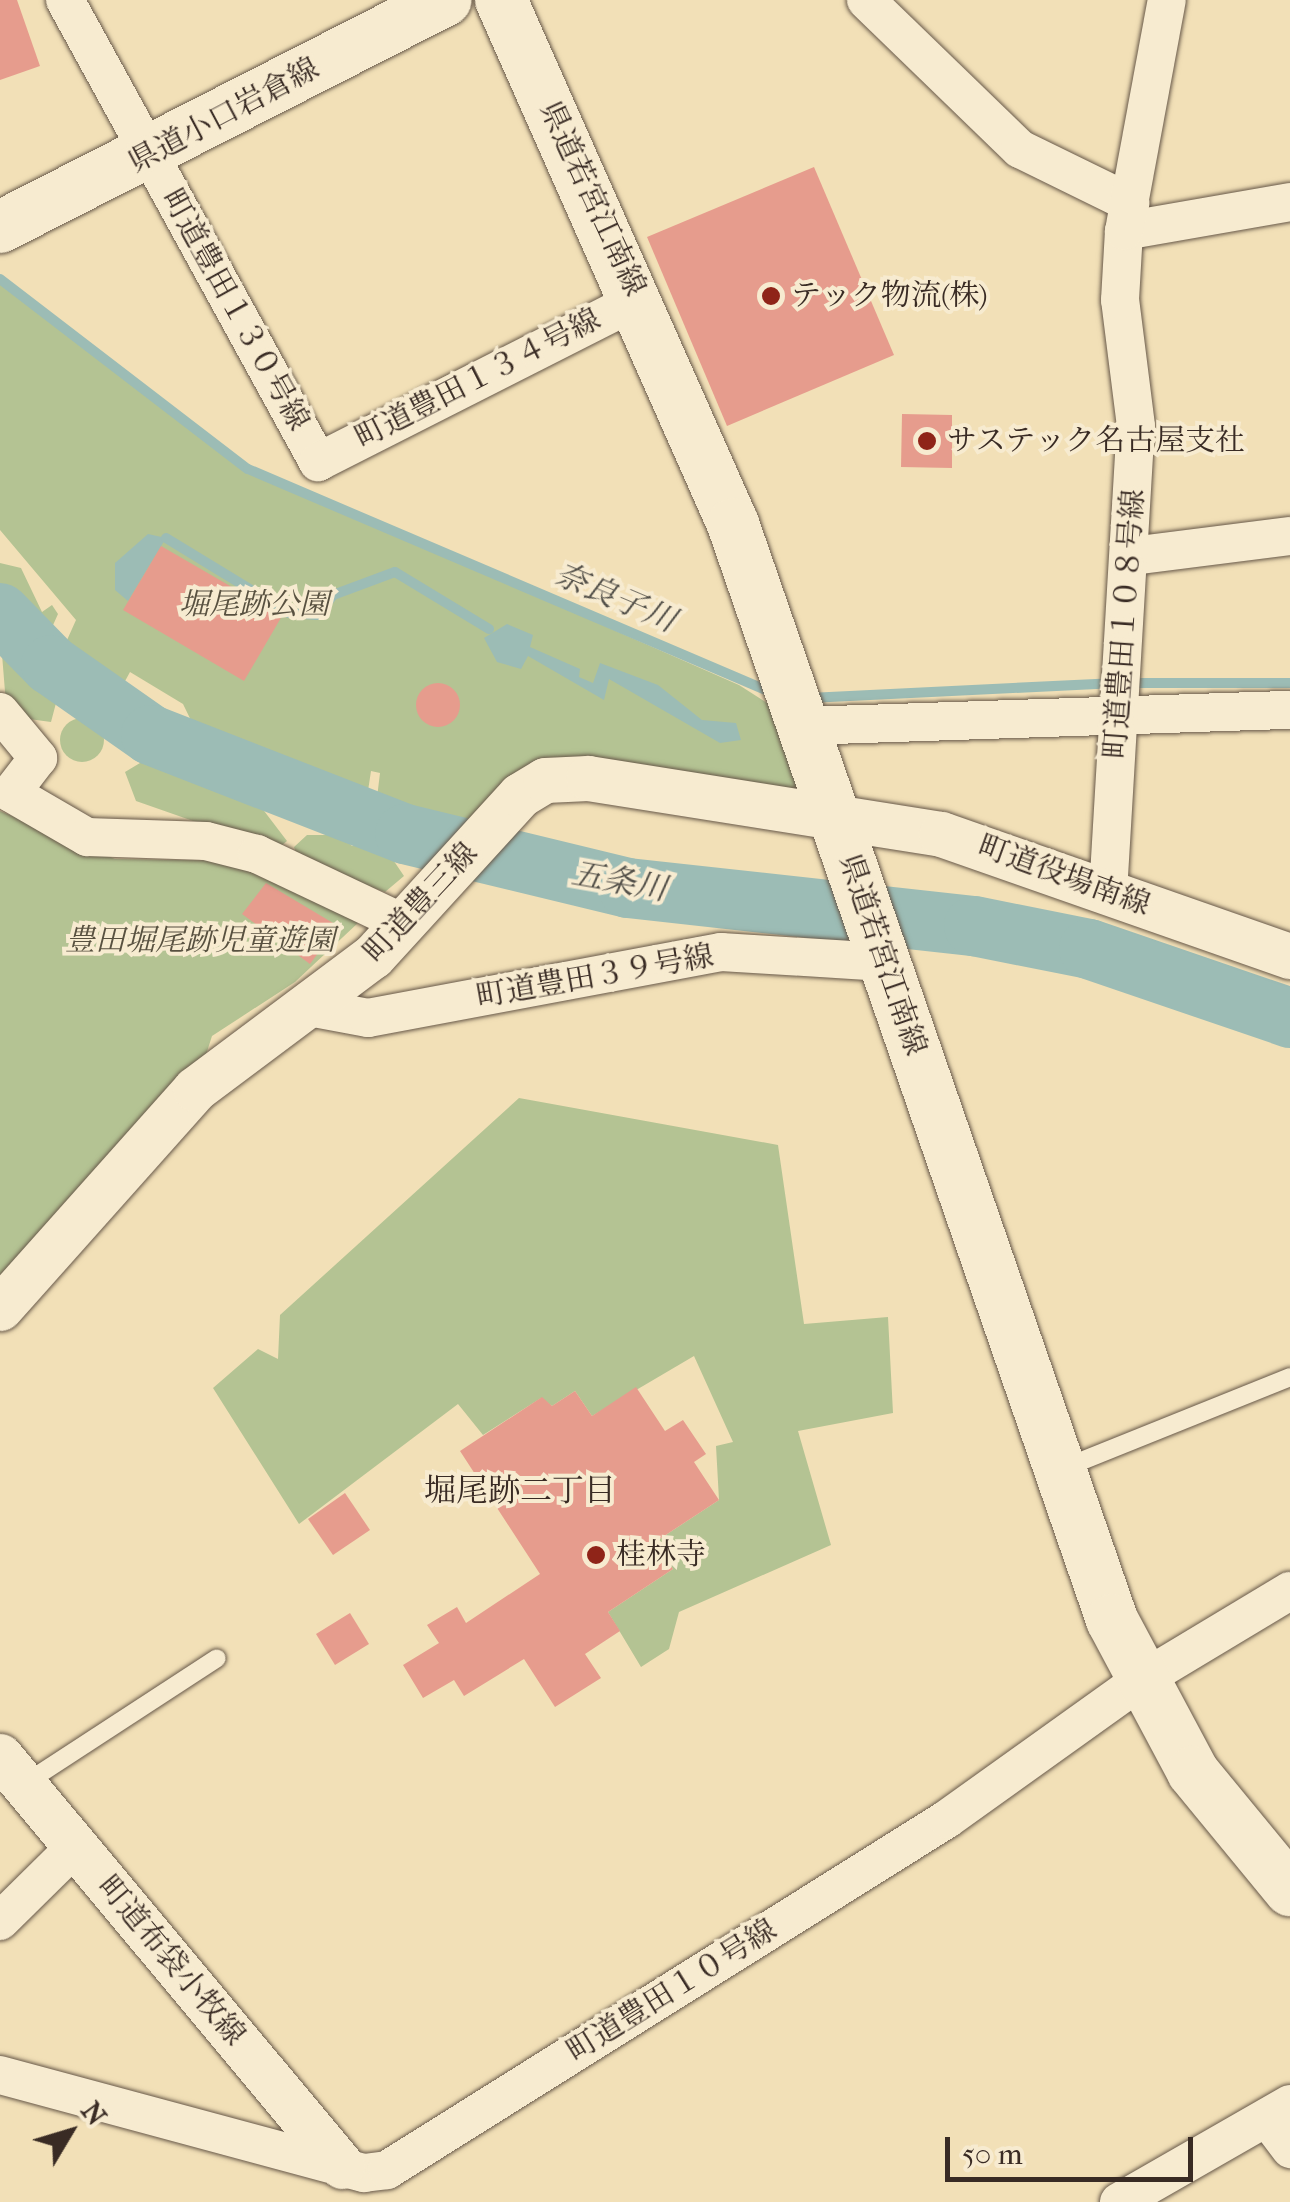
<!DOCTYPE html>
<meta charset="utf-8">
<style>
body{margin:0}
#map{position:relative;width:1290px;height:2202px;overflow:hidden;background:#f2e0b7;font-family:"IM FELL French Canon","Noto Serif JP",serif}
div>[style]{position:absolute}
.green>*{inset:0;background:#b4c393}
.round{border-radius:50%}
.water>*{inset:0;background:#9cbcb5}
.stream>*{height:10px;margin:-5px;padding:0 5px;transform-origin:5px;border-radius:5px;background:#9cbcb5}
.river>*{height:60px;margin:-30px;padding:0 30px;transform-origin:30px;border-radius:30px;background:#9cbcb5}
.building>*{inset:0;background:#e69c8d}
.roads{filter:drop-shadow(0 0 2px #675849) drop-shadow(0 0 2px #675849)}
.service>*{height:18px;margin:-9px;padding:0 9px;transform-origin:9px;border-radius:9px;background:#f7ebd0}
.minor>*{height:38px;margin:-19px;padding:0 19px;transform-origin:19px;border-radius:19px;background:#f7ebd0}
.tertiary>*{height:45px;margin:-22.5px;padding:0 22.5px;transform-origin:22.5px;border-radius:22.5px;background:#f7ebd0}
.secondary>*{height:52px;margin:-26px;padding:0 26px;transform-origin:26px;border-radius:26px;background:#f7ebd0}
.dots>*{width:28px;height:28px;translate:-50% -50%;box-sizing:border-box;border:5px solid #f7ebd0;border-radius:50%}
span{translate:-50% -50%;white-space:nowrap;text-align:center;line-height:1.15;-webkit-text-stroke:8px #f7ebd0;paint-order:stroke}
.street-label{font-size:30px;color:#392b24}
.poi-label{font-size:30px;color:#392b24}
.left{translate:0 -50%;text-align:left}
.park-label{font-size:30px;color:#585140;font-style:italic}
.water-label{font-size:32px;color:#524f48;font-style:italic}
.neighbourhood-label{font-size:32px;color:#392b24}
.north{position:absolute;left:20px;top:2082px;width:100px;height:100px;-webkit-text-stroke:8px #f7ebd0;paint-order:stroke;rotate:52deg;font-size:28px;font-weight:700;line-height:40px;text-align:center;color:#392b24}
.north::after{content:'';display:block;margin:auto;width:35px;height:45px;background:#392b24;clip-path:polygon(50% 0,100% 100%,50% 72%,0 100%)}
.scale{position:absolute;left:945px;top:2137px;width:248px;height:45px;box-sizing:border-box;border:5px solid #392b24;border-top:0;padding-left:12px;font-size:30px;line-height:35px;white-space:nowrap;color:#392b24;-webkit-text-stroke:8px #f7ebd0;paint-order:stroke}
</style>
<div id="map">
<div class="green">
<div style="clip-path:polygon(0 279px,248px 469px,739px 685px,803px 726px,833px 814px,588px 778px,446px 834px,425px 818px,394px 823px,375px 814px,380px 773px,371px 771px,366px 804px,349px 802px,333px 782px,256px 770px,230px 747px,203px 745px,183px 704px,130px 672px,118px 694px,62px 678px,43px 665px,41px 647px,20px 644px,0 591px,0 563px,21px 568px,42px 612px,52px 605px,58px 614px,45px 643px,63px 649px,76px 620px,0 530px)"></div>
<div style="clip-path:polygon(0 630px,19px 669px,31px 663px,60px 688px,51px 722px,7px 716px)"></div>
<div class="round" style="left:60px;top:718px;width:44px;height:44px"></div>
<div style="clip-path:polygon(150px 757px,219px 792px,234px 788px,255px 799px,287px 841px,276px 850px,136px 801px,125px 772px)"></div>
<div style="clip-path:polygon(0 811px,115px 859px,249px 861px,359px 922px,295px 982px,212px 1036px,195px 1089px,0 1308px)"></div>
<div style="clip-path:polygon(307px 835px,341px 835px,352px 846px,379px 839px,404px 876px,385px 892px,299px 861px,294px 847px)"></div>
<div style="clip-path:polygon(519px 1098px,778px 1145px,804px 1324px,888px 1317px,893px 1413px,798px 1431px,831px 1545px,679px 1612px,669px 1649px,641px 1667px,608px 1612px,673px 1569px,655px 1542px,719px 1500px,716px 1446px,733px 1442px,694px 1356px,592px 1416px,575px 1391px,552px 1406px,541px 1398px,483px 1435px,458px 1404px,299px 1524px,213px 1388px,258px 1349px,278px 1359px,280px 1315px)"></div>
</div>
<div class="water">
<div style="clip-path:polygon(148px 534px,166px 538px,128px 601px,115px 590px,115px 563px)"></div>
<div style="clip-path:polygon(507px 624px,533px 635px,530px 647px,580px 669px,579px 677px,593px 683px,600px 663px,658px 685px,702px 720px,736px 723px,741px 740px,720px 743px,609px 679px,604px 700px,528px 656px,521px 669px,497px 662px,484px 638px)"></div>
</div>
<div class="stream">
<div style="left:0;top:279px;width:312px;rotate:37.5deg"></div>
<div style="left:248px;top:469px;width:571px;rotate:23.11deg"></div>
<div style="left:166px;top:538px;width:144px;rotate:31.4deg"></div>
<div style="left:289px;top:613px;width:28px;rotate:4deg"></div>
<div style="left:317px;top:615px;width:26px;rotate:-51deg"></div>
<div style="left:333px;top:595px;width:66px;rotate:-20.4deg"></div>
<div style="left:395px;top:572px;width:110px;rotate:31.2deg"></div>
<div style="left:1129px;top:683px;width:161px"></div>
<div style="left:809px;top:698px;width:303px;rotate:-2.8deg"></div>
</div>
<div class="river">
<div style="left:0;top:613px;width:73px;rotate:45.6deg"></div>
<div style="left:51px;top:665px;width:122px;rotate:35deg"></div>
<div style="left:151px;top:735px;width:273px;rotate:21.3deg"></div>
<div style="left:405px;top:834px;width:229px;rotate:13.6deg"></div>
<div style="left:628px;top:888px;width:348px;rotate:6.3deg"></div>
<div style="left:974px;top:926px;width:117px;rotate:11.3deg"></div>
<div style="left:1089px;top:949px;width:213px;rotate:18.9deg"></div>
</div>
<div class="building">
<div style="clip-path:polygon(0 0,17px 0,40px 66px,0 80px)"></div>
<div style="clip-path:polygon(814px 167px,894px 355px,727px 426px,647px 237px)"></div>
<div style="clip-path:polygon(902px 414px,952px 415px,952px 468px,901px 467px)"></div>
<div style="clip-path:polygon(161px 546px,282px 616px,244px 681px,123px 610px)"></div>
<div class="round" style="left:416px;top:683px;width:44px;height:44px"></div>
<div style="clip-path:polygon(266px 883px,338px 926px,310px 964px,242px 914px)"></div>
<div style="clip-path:polygon(636px 1387px,665px 1431px,683px 1420px,706px 1454px,694px 1462px,719px 1500px,655px 1542px,673px 1569px,608px 1612px,620px 1631px,585px 1654px,601px 1678px,555px 1707px,524px 1659px,464px 1696px,454px 1680px,423px 1698px,403px 1665px,439px 1643px,427px 1625px,457px 1607px,466px 1623px,540px 1574px,460px 1451px,542px 1397px,552px 1406px,575px 1391px,592px 1416px)"></div>
<div style="clip-path:polygon(345px 1493px,370px 1530px,333px 1555px,308px 1519px)"></div>
<div style="clip-path:polygon(350px 1613px,369px 1644px,335px 1665px,316px 1634px)"></div>
</div>
<div class="roads">
<div class="service">
<div style="left:1064px;top:1468px;width:244px;rotate:-21.9deg"></div>
<div style="left:24px;top:1784px;width:230px;rotate:-33.1deg"></div>
</div>
<div class="minor">
<div style="left:65px;top:0;width:527px;rotate:61.29deg"></div>
<div style="left:318px;top:462px;width:359px;rotate:-26.9deg"></div>
<div style="left:866px;top:0;width:214px;rotate:44.1deg"></div>
<div style="left:1020px;top:149px;width:123px;rotate:26.1deg"></div>
<div style="left:1124px;top:231px;width:169px;rotate:-9.9deg"></div>
<div style="left:1132px;top:556px;width:159px;rotate:-7.2deg"></div>
<div style="left:0;top:712px;width:60px;rotate:50.4deg"></div>
<div style="left:38px;top:758px;width:44px;rotate:127.6deg"></div>
<div style="left:11px;top:793px;width:88px;rotate:30.1deg"></div>
<div style="left:87px;top:837px;width:119px;rotate:1.9deg"></div>
<div style="left:206px;top:841px;width:53px;rotate:14.3deg"></div>
<div style="left:257px;top:854px;width:164px;rotate:25.3deg"></div>
<div style="left:803px;top:726px;width:487px;rotate:-1.9deg"></div>
<div style="left:1108px;top:893px;width:468px;rotate:-86.6deg"></div>
<div style="left:1136px;top:426px;width:127px;rotate:-97.2deg"></div>
<div style="left:1120px;top:300px;width:69px;rotate:-86.7deg"></div>
<div style="left:1124px;top:231px;width:235px;rotate:-79.5deg"></div>
<div style="left:309px;top:1007px;width:60px;rotate:10.6deg"></div>
<div style="left:368px;top:1018px;width:359px;rotate:-10.6deg"></div>
<div style="left:721px;top:952px;width:163px;rotate:3.5deg"></div>
<div style="left:0;top:1921px;width:107px;rotate:-44.6deg"></div>
<div style="left:0;top:2075px;width:377px;rotate:15.1deg"></div>
<div style="left:364px;top:2173px;width:23px;rotate:-7deg"></div>
<div style="left:387px;top:2170px;width:661px;rotate:-32.08deg"></div>
<div style="left:947px;top:1819px;width:237px;rotate:-35.6deg"></div>
<div style="left:1140px;top:1681px;width:175px;rotate:-31deg"></div>
<div style="left:1267px;top:2118px;width:39px;rotate:53deg"></div>
<div style="left:1119px;top:2202px;width:197px;rotate:-29.8deg"></div>
</div>
<div class="tertiary">
<div style="left:0;top:1308px;width:293px;rotate:-48.3deg"></div>
<div style="left:195px;top:1089px;width:222px;rotate:-36.8deg"></div>
<div style="left:373px;top:956px;width:218px;rotate:-47.6deg"></div>
<div style="left:520px;top:795px;width:29px;rotate:-31deg"></div>
<div style="left:545px;top:780px;width:43px;rotate:-2.7deg"></div>
<div style="left:588px;top:778px;width:357px;rotate:9deg"></div>
<div style="left:941px;top:834px;width:370px;rotate:19.3deg"></div>
<div style="left:0;top:1756px;width:534px;rotate:50.17deg"></div>
</div>
<div class="secondary">
<div style="left:501px;top:0;width:573px;rotate:66.12deg"></div>
<div style="left:733px;top:524px;width:1160px;rotate:70.92deg"></div>
<div style="left:1112px;top:1620px;width:172px;rotate:61.9deg"></div>
<div style="left:1193px;top:1772px;width:153px;rotate:50.6deg"></div>
<div style="left:0;top:227px;width:500px;rotate:-27deg"></div>
</div>
</div>
<div class="dots">
<div style="left:771px;top:296px;background:#8f2418"></div>
<div style="left:927px;top:441px;background:#8f2418"></div>
<div style="left:596px;top:1555px;background:#8f2418"></div>
</div>
<div class="street-label">
<span style="left:224px;top:116px;rotate:-28deg">県道小口岩倉線</span>
<span style="left:592px;top:199px;rotate:65deg">県道若宮江南線</span>
<span style="left:235px;top:310px;rotate:61deg">町道豊田１３０号線</span>
<span style="left:478px;top:379px;rotate:-27deg">町道豊田１３４号線</span>
<span style="left:1125px;top:624px;rotate:-86deg">町道豊田１０８号線</span>
<span style="left:1064px;top:876px;rotate:20deg">町道役場南線</span>
<span style="left:421px;top:903px;rotate:-47deg">町道豊三線</span>
<span style="left:882px;top:955px;rotate:71deg">県道若宮江南線</span>
<span style="left:595px;top:977px;rotate:-10deg">町道豊田３９号線</span>
<span style="left:171px;top:1961px;rotate:50deg">町道布袋小牧線</span>
<span style="left:672px;top:1991px;rotate:-32deg">町道豊田１０号線</span>
</div>
<div class="poi-label">
<span class="left" style="left:791px;top:296px">テック物流(株)</span>
<span class="left" style="left:947px;top:441px">サステック名古屋支社</span>
<span class="left" style="left:616px;top:1555px">桂林寺</span>
</div>
<div class="park-label">
<span style="left:254px;top:605px">堀尾跡公園</span>
<span style="left:200px;top:941px">豊田堀尾跡児童遊園</span>
</div>
<div class="water-label">
<span style="left:615px;top:598px;rotate:23deg">奈良子川</span>
<span style="left:619px;top:882px;rotate:10deg">五条川</span>
</div>
<div class="neighbourhood-label">
<span style="left:520px;top:1491px">堀尾跡二丁目</span>
</div>
<div class="north">N</div>
<div class="scale">50 m</div>
</div>
